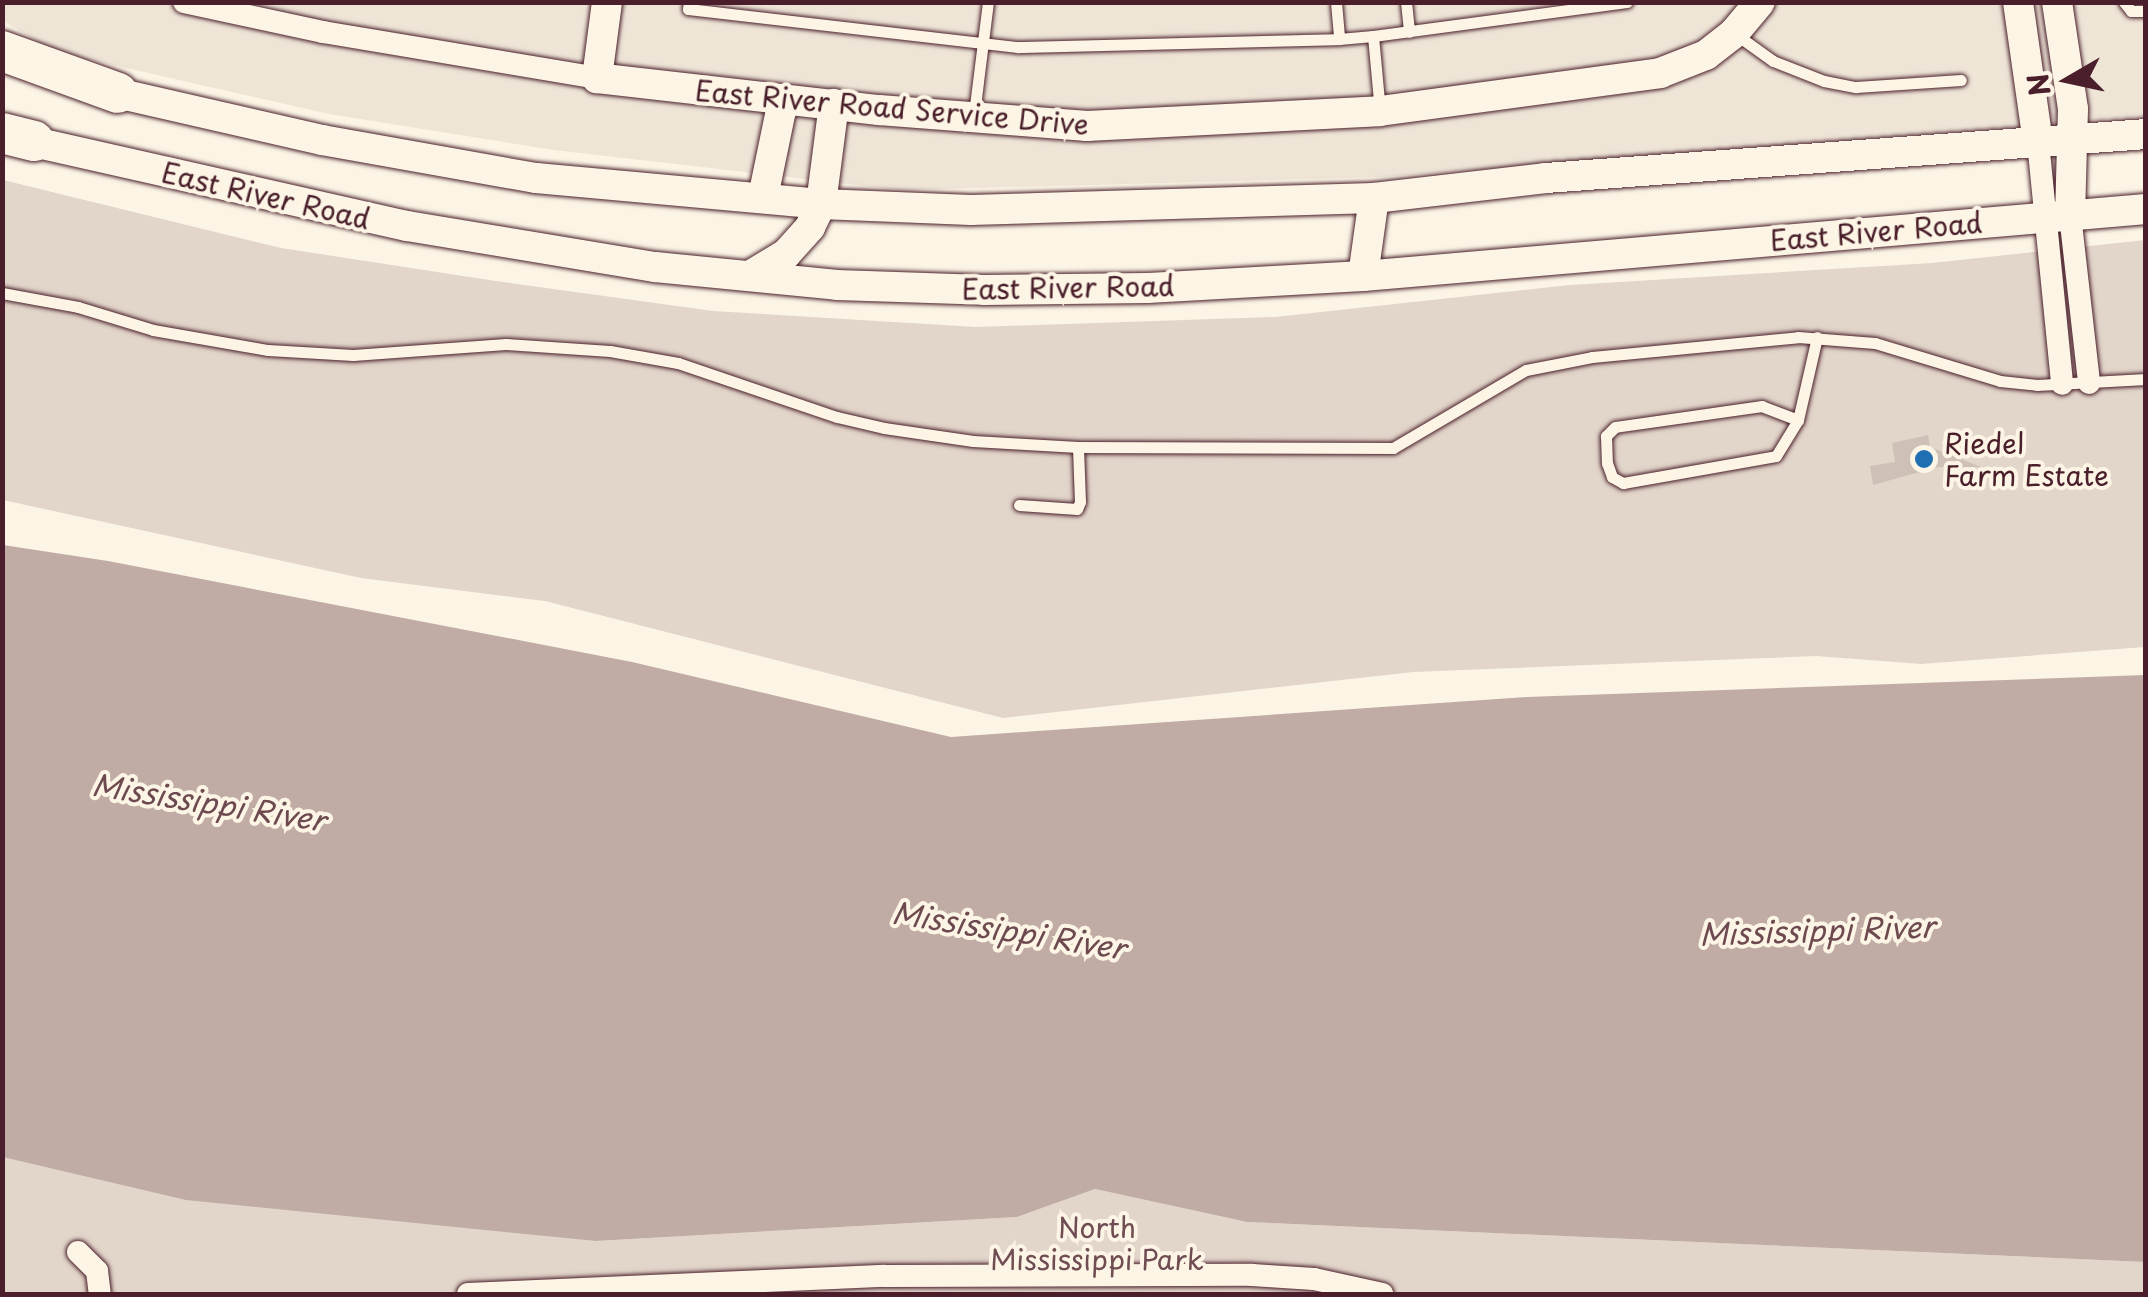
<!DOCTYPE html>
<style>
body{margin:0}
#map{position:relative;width:2148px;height:1297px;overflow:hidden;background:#fcf5e5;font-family:"Playpen Sans",sans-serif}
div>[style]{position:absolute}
.built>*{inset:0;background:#eee5d7}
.green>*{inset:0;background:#e2d5ca}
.water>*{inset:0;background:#c0aca5}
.building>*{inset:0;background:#cfc0b7}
.roads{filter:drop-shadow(0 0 2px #4a1f2b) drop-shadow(0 0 2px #4a1f2b)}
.lane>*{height:11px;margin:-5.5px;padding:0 5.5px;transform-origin:5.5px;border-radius:5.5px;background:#fcf5e5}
.street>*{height:22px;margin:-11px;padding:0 11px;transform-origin:11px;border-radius:11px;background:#fcf5e5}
.secondary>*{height:30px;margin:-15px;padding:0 15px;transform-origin:15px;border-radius:15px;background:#fcf5e5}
.highway>*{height:40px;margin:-20px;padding:0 20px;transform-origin:20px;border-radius:20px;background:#fcf5e5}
.dots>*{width:28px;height:28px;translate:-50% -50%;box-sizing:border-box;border:5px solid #fcf5e5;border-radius:50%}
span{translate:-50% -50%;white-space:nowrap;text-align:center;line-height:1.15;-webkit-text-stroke:8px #fcf5e5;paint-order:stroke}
.street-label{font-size:28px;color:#4a1f2b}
.poi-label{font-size:28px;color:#4a1f2b}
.left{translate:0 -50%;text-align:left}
.park-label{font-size:28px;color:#704c53}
.water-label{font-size:30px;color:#6d4950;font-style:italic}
.frame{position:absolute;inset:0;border:5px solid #4a1f2b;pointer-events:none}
.north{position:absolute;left:2018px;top:30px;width:100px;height:100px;-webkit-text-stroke:8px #fcf5e5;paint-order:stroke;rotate:261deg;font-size:28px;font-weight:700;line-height:40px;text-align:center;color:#4a1f2b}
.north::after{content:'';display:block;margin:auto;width:35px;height:45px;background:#4a1f2b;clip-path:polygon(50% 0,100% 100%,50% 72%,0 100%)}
</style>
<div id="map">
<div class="built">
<div style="clip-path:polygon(3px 2px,2145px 2px,2146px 116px,1383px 177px,900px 190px,554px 150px,329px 114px,56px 52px,3px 21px)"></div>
</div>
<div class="green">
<div style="clip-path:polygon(3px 180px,281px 248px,489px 280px,713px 311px,976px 327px,1275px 317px,1570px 285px,1932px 263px,2145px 240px,2145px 647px,1921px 664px,1816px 656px,1413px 672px,1003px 718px,545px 601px,361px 578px,3px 500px)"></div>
<div style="clip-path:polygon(2px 1157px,596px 1241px,1017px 1217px,1095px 1189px,1247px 1222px,2145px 1262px,2145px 1294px,3px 1294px)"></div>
</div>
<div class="water">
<div style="clip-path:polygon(3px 545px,108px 561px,632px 662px,951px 737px,1527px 697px,2145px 675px,2145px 1262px,1247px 1222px,1095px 1189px,1017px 1217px,596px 1241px,186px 1200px,3px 1157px)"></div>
</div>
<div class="building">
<div style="clip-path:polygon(1928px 435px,1930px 447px,1981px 467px,1938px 467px,1873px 485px,1870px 466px,1895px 462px,1892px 443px)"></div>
</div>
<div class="roads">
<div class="lane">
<div style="left:689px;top:2px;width:7px;rotate:98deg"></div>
<div style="left:688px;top:9px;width:332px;rotate:6.6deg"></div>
<div style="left:1018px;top:47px;width:321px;rotate:-1.4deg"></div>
<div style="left:1336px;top:2px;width:37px;rotate:85deg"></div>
<div style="left:1339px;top:39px;width:34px;rotate:-5deg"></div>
<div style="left:1373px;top:36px;width:75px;rotate:84.7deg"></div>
<div style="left:1406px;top:2px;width:30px;rotate:84deg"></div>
<div style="left:2124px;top:2px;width:11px;rotate:52deg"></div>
<div style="left:2131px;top:11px;width:15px"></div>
<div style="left:1734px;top:33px;width:48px;rotate:35.7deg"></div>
<div style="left:1773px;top:61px;width:55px;rotate:21.4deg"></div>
<div style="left:1824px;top:81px;width:33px;rotate:11deg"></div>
<div style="left:1856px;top:87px;width:105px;rotate:-3.8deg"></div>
<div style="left:1373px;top:36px;width:256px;rotate:-7.6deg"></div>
<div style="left:974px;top:114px;width:113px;rotate:-82.9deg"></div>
<div style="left:2px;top:293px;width:77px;rotate:10.4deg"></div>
<div style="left:78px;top:307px;width:78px;rotate:17deg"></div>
<div style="left:153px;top:330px;width:117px;rotate:9.9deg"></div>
<div style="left:268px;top:350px;width:85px;rotate:3.4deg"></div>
<div style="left:353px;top:355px;width:153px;rotate:-4.1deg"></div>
<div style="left:506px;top:344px;width:104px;rotate:3.9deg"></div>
<div style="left:610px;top:351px;width:69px;rotate:10deg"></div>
<div style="left:678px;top:363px;width:168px;rotate:18.8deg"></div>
<div style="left:837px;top:417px;width:48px;rotate:13.2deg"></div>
<div style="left:884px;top:428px;width:90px;rotate:8.3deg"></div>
<div style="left:973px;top:441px;width:105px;rotate:3.3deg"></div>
<div style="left:1078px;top:447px;width:315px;rotate:0.2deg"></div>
<div style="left:1393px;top:448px;width:154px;rotate:-30.4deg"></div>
<div style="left:1526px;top:370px;width:67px;rotate:-11.1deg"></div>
<div style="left:1592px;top:357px;width:207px;rotate:-5.5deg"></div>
<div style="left:1798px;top:337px;width:77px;rotate:4.5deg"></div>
<div style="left:1875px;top:343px;width:131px;rotate:16.9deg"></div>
<div style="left:2000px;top:381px;width:37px;rotate:6deg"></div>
<div style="left:2037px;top:385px;width:109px;rotate:-3.2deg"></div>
<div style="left:1798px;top:420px;width:39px;rotate:-159deg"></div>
<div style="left:1762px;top:406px;width:148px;rotate:171.9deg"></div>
<div style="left:1615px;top:427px;width:13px;rotate:135deg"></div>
<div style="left:1606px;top:436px;width:27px;rotate:88deg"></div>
<div style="left:1607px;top:463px;width:15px;rotate:70deg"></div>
<div style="left:1612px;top:477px;width:13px;rotate:29deg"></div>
<div style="left:1623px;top:483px;width:155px;rotate:-10deg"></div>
<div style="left:1776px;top:456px;width:42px;rotate:-58.6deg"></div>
<div style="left:1798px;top:420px;width:85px;rotate:-77.1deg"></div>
<div style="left:1019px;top:505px;width:58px;rotate:3.9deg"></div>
<div style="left:1077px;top:509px;width:8px;rotate:-67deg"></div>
<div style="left:1080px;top:502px;width:55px;rotate:-92.1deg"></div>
</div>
<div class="street">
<div style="left:184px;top:2px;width:142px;rotate:12.2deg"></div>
<div style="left:323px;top:32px;width:278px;rotate:9.5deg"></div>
<div style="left:2038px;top:142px;width:243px;rotate:84.3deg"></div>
<div style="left:2070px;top:215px;width:169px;rotate:83.5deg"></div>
<div style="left:78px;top:1252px;width:27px;rotate:45deg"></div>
<div style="left:97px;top:1271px;width:23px;rotate:83deg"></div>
<div style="left:468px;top:1294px;width:417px;rotate:-2.5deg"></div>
<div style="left:885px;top:1276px;width:367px;rotate:-0.2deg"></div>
<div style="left:1252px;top:1275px;width:62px;rotate:3.7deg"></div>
<div style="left:1314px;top:1279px;width:70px;rotate:12.4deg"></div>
</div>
<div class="secondary">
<div style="left:607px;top:2px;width:77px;rotate:97.5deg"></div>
<div style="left:597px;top:78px;width:284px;rotate:6.5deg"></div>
<div style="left:879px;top:110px;width:209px;rotate:4.4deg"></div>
<div style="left:1087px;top:126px;width:293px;rotate:-2.9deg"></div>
<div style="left:1380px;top:111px;width:283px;rotate:-7.7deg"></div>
<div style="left:1660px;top:73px;width:49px;rotate:-21.4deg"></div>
<div style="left:1706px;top:55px;width:36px;rotate:-38deg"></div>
<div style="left:1734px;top:33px;width:40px;rotate:-50deg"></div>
<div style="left:2018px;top:2px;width:141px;rotate:81.9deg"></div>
<div style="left:2057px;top:2px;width:108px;rotate:81.5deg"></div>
<div style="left:2073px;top:109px;width:106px;rotate:91.6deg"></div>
<div style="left:99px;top:89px;width:229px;rotate:12.9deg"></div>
<div style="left:322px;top:140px;width:217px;rotate:10.1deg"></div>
<div style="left:536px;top:178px;width:286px;rotate:5.2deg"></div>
<div style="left:821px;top:204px;width:150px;rotate:2.3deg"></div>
<div style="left:971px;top:210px;width:403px;rotate:-1.7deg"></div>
<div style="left:1374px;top:198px;width:173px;rotate:-6.6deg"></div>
<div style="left:1546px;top:178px;width:602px;rotate:-4.19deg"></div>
<div style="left:16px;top:138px;width:401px;rotate:12.7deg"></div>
<div style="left:407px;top:226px;width:251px;rotate:9.4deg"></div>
<div style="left:655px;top:267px;width:183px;rotate:5.6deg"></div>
<div style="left:837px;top:285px;width:147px;rotate:1.9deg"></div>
<div style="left:984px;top:290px;width:163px;rotate:-0.7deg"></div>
<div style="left:1147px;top:288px;width:216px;rotate:-3.2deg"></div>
<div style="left:1363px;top:276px;width:786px;rotate:-4.89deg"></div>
<div style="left:763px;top:197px;width:99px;rotate:-78.3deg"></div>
<div style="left:751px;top:275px;width:41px;rotate:-31deg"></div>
<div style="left:786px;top:254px;width:36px;rotate:-48deg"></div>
<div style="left:810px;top:227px;width:25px;rotate:-64deg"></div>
<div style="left:821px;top:204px;width:101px;rotate:-82.6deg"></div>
<div style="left:1363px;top:276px;width:79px;rotate:-82deg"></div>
</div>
<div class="highway">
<div style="left:2px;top:51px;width:123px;rotate:19.9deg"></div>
<div style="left:2px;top:133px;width:33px;rotate:14deg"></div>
</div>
</div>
<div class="dots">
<div style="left:1924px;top:459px;background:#1f6fb2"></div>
</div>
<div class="street-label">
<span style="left:892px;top:107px;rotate:5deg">East River Road Service Drive</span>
<span style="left:266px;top:195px;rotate:13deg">East River Road</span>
<span style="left:1876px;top:231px;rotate:-5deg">East River Road</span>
<span style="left:1068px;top:287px;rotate:-1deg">East River Road</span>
</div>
<div class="poi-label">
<span class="left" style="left:1944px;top:459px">Riedel<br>Farm Estate</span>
</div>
<div class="park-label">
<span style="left:1097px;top:1243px">North<br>Mississippi Park</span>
</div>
<div class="water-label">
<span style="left:209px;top:802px;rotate:9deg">Mississippi River</span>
<span style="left:1009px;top:930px;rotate:9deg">Mississippi River</span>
<span style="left:1817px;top:930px;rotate:-2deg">Mississippi River</span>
</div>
<div class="frame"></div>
<div class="north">N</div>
</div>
